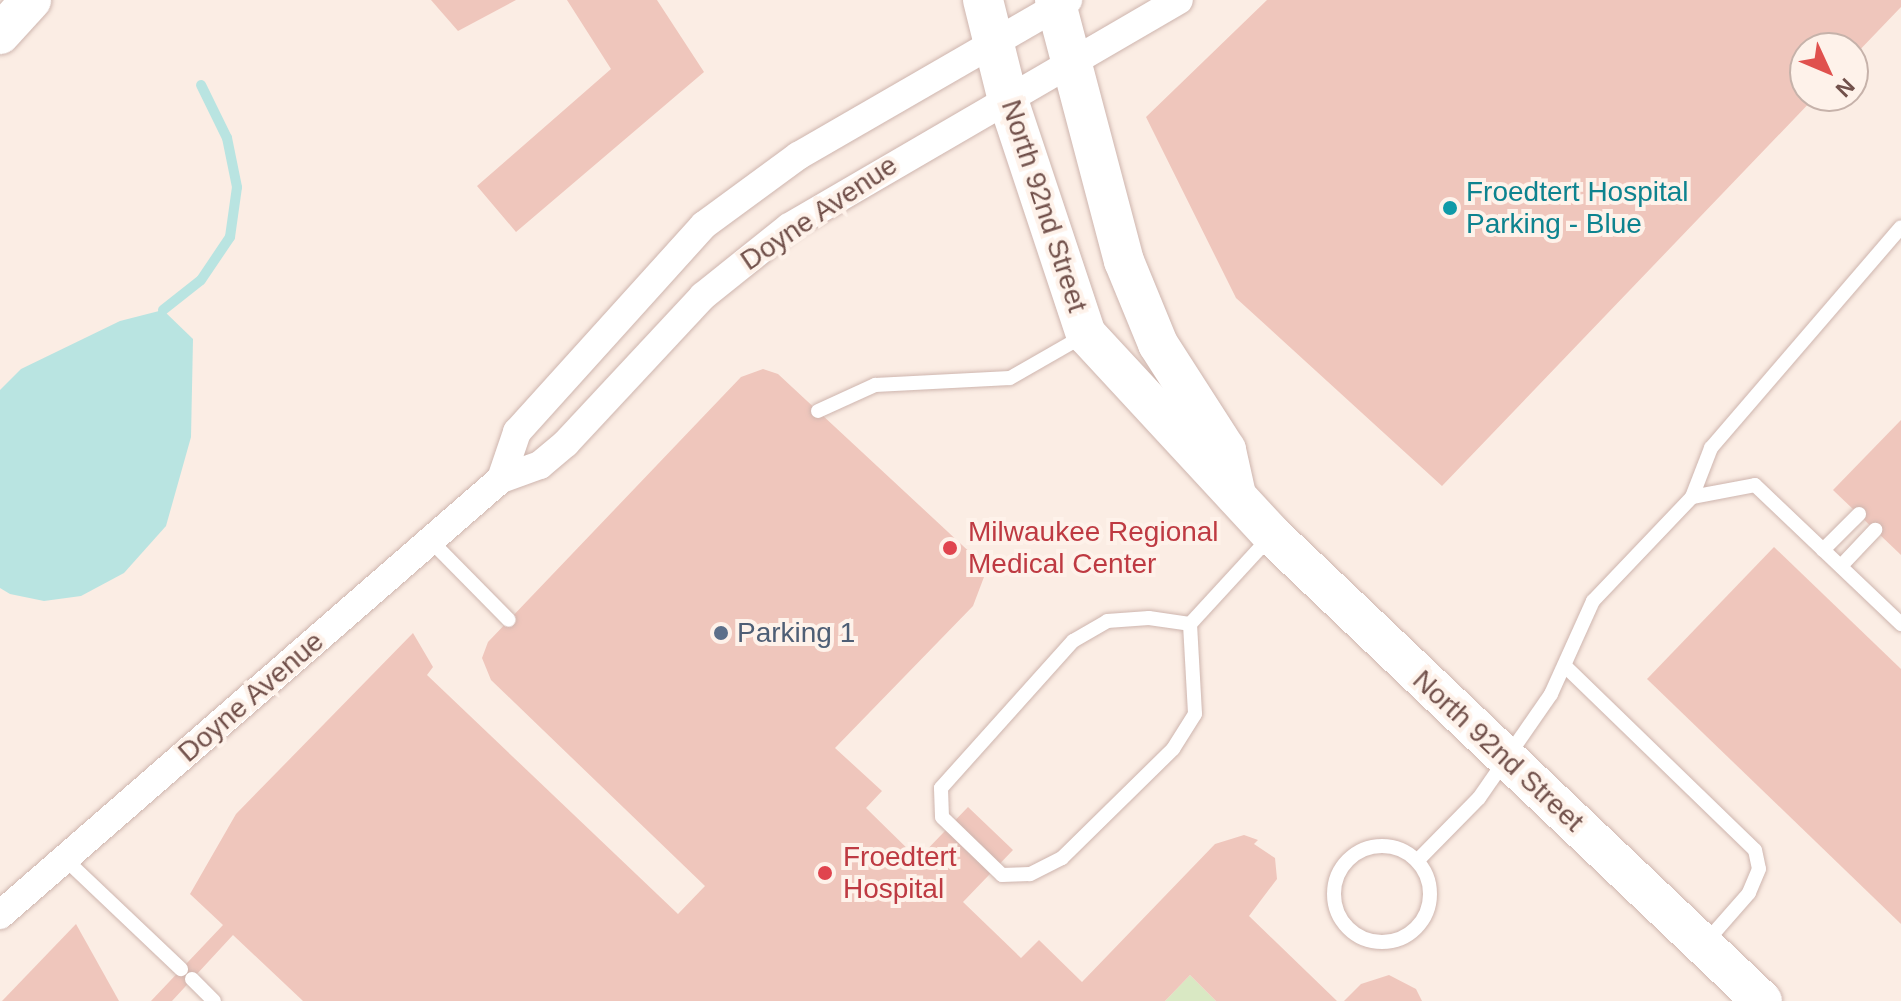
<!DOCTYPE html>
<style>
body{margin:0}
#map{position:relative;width:1901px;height:1001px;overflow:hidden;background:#fbede4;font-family:Arial,sans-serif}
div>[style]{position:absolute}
.green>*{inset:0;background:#d9e8c3}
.water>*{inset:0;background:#b9e4e1}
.stream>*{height:10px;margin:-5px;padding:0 5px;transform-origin:5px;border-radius:5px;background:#b9e4e1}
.building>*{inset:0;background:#efc6bc}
.roads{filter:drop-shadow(0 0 2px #ceb5ae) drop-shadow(0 0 2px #ceb5ae)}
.lane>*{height:14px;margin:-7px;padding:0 7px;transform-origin:7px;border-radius:7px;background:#fff}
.lane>.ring{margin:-7px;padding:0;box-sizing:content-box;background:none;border:14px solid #fff;border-radius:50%}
.street>*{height:28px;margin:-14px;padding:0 14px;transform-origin:14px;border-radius:14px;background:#fff}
.secondary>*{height:40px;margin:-20px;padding:0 20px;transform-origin:20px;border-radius:20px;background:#fff}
.dots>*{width:22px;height:22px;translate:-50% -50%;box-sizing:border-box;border:4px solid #fef2ea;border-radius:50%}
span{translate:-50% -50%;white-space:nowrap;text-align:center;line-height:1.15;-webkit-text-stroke:8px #fef2ea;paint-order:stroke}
.culture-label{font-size:28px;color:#0d838f}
.left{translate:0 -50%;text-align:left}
.street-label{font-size:28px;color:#72514b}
.health-label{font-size:28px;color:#be3a42}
.service-label{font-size:28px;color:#4e5e75}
.north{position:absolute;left:1789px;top:32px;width:80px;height:80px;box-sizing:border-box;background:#fef2ea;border:2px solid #c6b2aa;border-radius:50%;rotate:134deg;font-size:22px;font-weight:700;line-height:32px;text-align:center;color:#72514b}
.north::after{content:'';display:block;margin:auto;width:28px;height:36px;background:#e0514e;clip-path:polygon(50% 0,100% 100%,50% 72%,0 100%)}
</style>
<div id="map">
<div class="green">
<div style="clip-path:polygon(1190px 975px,1216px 1001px,1165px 1001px)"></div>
</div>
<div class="water">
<div style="clip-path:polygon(163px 310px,193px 339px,191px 437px,166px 526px,124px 573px,81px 596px,44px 601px,10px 594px,0 588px,0 390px,21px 369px,120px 321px)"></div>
</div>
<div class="stream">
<div style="left:163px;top:310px;width:48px;rotate:-38.3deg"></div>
<div style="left:201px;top:280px;width:52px;rotate:-56deg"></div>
<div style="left:230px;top:237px;width:50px;rotate:-82deg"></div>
<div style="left:237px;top:187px;width:50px;rotate:-101.5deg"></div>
<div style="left:227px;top:138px;width:59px;rotate:-116.1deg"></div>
</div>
<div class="building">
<div style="clip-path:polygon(431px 0,516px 0,458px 31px)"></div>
<div style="clip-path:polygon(567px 0,657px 0,704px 72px,516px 232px,477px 186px,611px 69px)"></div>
<div style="clip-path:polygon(1267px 0,1901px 0,1901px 7px,1853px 57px,1853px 48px,1805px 48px,1805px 96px,1816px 96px,1442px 486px,1236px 298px,1146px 117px)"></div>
<div style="clip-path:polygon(763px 369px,778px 374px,976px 558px,984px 577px,973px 606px,835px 748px,882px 791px,866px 808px,918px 859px,968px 807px,1013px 850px,963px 902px,1021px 958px,1039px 940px,1082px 982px,1215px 844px,1244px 835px,1258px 840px,1254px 844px,1275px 858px,1277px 879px,1249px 916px,1337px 1001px,1216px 1001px,1190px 975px,1165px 1001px,303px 1001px,233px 935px,172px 1001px,151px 1001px,223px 925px,190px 894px,236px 814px,413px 633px,433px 667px,427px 675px,678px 914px,705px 886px,491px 680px,482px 658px,488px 642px,741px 377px)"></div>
<div style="clip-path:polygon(1901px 420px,1901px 555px,1833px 490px)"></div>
<div style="clip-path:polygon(1774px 547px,1901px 669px,1901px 924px,1647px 679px)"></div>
<div style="clip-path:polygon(76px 924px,119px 1001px,2px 1001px)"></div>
<div style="clip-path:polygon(1389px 975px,1416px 989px,1422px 1001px,1344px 1001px,1361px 984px)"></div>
</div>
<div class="roads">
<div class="lane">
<div style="left:818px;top:411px;width:63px;rotate:-24.5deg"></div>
<div style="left:875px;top:385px;width:135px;rotate:-3deg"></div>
<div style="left:1010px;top:378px;width:86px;rotate:-29.8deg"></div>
<div style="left:1692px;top:497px;width:53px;rotate:-68.8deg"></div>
<div style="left:1711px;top:448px;width:291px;rotate:-49.3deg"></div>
<div style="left:430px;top:540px;width:112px;rotate:45.4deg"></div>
<div style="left:1823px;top:550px;width:51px;rotate:-45deg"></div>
<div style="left:1841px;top:566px;width:50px;rotate:-46.6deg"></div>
<div style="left:1149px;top:618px;width:41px;rotate:8.3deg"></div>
<div style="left:1190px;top:624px;width:90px;rotate:86.8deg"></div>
<div style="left:1195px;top:714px;width:41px;rotate:122.2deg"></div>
<div style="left:1173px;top:749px;width:156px;rotate:135.5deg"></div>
<div style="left:1062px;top:858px;width:36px;rotate:153deg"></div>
<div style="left:1030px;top:874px;width:28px;rotate:178deg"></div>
<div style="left:1002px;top:875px;width:83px;rotate:-136deg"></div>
<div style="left:942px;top:817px;width:29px;rotate:-92deg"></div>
<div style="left:941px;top:788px;width:198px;rotate:-48.1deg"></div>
<div style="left:1073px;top:641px;width:39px;rotate:-30deg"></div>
<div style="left:1107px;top:621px;width:42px;rotate:-4.1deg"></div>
<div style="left:1190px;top:624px;width:117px;rotate:-47.4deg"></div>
<div style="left:1566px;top:667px;width:263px;rotate:44.1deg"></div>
<div style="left:1755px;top:850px;width:19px;rotate:78deg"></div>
<div style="left:1759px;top:869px;width:26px;rotate:113deg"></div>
<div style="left:1749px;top:893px;width:65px;rotate:131.3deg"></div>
<div class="ring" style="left:1334px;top:846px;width:82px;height:82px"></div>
<div style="left:65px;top:859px;width:160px;rotate:43.5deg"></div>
<div style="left:1417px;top:861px;width:88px;rotate:-45.5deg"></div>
<div style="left:1479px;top:798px;width:126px;rotate:-55.3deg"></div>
<div style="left:1551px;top:694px;width:102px;rotate:-65.7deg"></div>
<div style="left:1593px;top:601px;width:144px;rotate:-46.4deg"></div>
<div style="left:1692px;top:497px;width:64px;rotate:-10.8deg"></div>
<div style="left:1755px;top:485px;width:202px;rotate:43.6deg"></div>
<div style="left:192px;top:979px;width:31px;rotate:45deg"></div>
</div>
<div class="street">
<div style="left:501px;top:479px;width:50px;rotate:-71.2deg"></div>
<div style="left:517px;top:432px;width:279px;rotate:-47.9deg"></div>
<div style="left:704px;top:225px;width:117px;rotate:-36.3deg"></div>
<div style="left:798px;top:156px;width:312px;rotate:-30deg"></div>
<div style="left:0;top:915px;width:664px;rotate:-41.03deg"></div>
<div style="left:501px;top:479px;width:41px;rotate:-19.7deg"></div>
<div style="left:540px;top:465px;width:34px;rotate:-40deg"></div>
<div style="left:566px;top:443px;width:201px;rotate:-47deg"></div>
<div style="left:703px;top:296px;width:110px;rotate:-38.7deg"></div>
<div style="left:789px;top:227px;width:451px;rotate:-30.2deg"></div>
</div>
<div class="secondary">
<div style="left:983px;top:0;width:103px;rotate:76deg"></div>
<div style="left:1008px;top:100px;width:247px;rotate:71.6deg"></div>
<div style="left:1086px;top:334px;width:274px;rotate:47.2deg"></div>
<div style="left:1272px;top:535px;width:676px;rotate:43.56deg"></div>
<div style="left:1055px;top:0;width:270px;rotate:75.2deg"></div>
<div style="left:1124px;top:261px;width:90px;rotate:67.7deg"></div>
<div style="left:1158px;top:344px;width:126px;rotate:57.3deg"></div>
<div style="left:1226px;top:450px;width:46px;rotate:77.5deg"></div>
<div style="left:0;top:34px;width:46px;rotate:-47.6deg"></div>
</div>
</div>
<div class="dots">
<div style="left:1450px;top:208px;background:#0f9aa8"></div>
<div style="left:950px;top:548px;background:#e0444e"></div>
<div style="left:721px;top:633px;background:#5c6f8a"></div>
<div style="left:825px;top:873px;background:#e0444e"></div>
</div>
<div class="culture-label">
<span class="left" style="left:1466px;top:208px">Froedtert Hospital<br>Parking - Blue</span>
</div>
<div class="street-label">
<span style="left:1044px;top:206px;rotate:72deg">North 92nd Street</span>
<span style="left:819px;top:213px;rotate:-34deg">Doyne Avenue</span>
<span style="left:251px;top:697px;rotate:-41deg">Doyne Avenue</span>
<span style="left:1498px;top:751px;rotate:43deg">North 92nd Street</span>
</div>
<div class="health-label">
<span class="left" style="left:968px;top:548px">Milwaukee Regional<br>Medical Center</span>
<span class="left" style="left:843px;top:873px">Froedtert<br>Hospital</span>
</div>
<div class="service-label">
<span class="left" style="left:737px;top:633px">Parking 1</span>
</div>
<div class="north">N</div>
</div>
